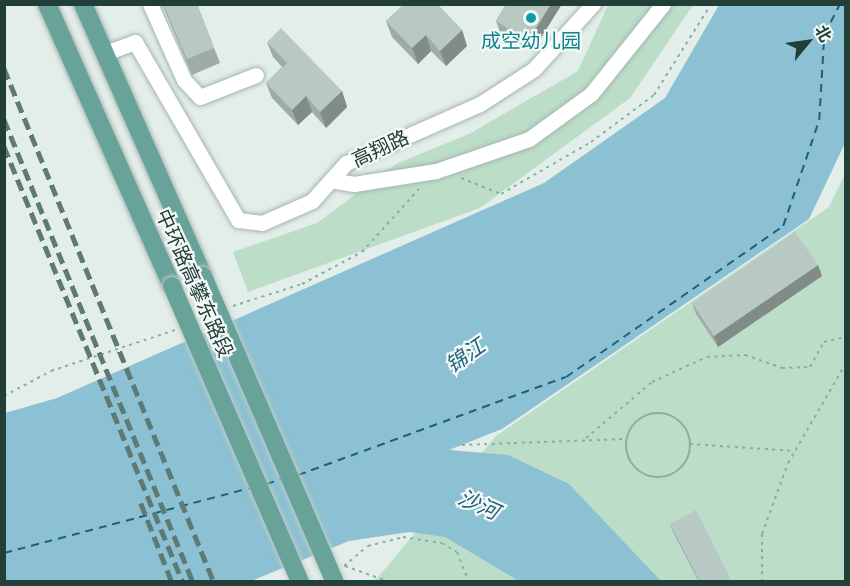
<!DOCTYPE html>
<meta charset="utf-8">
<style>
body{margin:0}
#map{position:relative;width:850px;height:586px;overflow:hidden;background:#e3ede9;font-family:"Open Sans","Noto Sans SC",sans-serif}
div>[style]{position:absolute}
.green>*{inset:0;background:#bcdec8}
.water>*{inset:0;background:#8bc1d2}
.ferry>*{height:1.5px;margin-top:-0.75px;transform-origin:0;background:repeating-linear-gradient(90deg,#1c627b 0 8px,transparent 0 14px)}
.path>*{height:2px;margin-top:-1px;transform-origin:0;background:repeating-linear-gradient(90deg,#83b1a6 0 3px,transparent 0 7.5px)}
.path>.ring{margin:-1px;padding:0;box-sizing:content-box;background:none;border:2px solid #83b1a6;border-radius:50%}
.roads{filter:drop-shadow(0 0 2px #a5b5b1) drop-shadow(0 0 2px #a5b5b1)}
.street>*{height:15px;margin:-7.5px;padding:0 7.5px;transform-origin:7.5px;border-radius:7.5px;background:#fff}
.primary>*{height:18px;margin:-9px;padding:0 9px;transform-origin:9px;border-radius:9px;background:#67a399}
.rail>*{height:4.5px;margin-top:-2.25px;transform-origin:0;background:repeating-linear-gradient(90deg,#5d7a75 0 12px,transparent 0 18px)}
.bridges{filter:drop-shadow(0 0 2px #c1c9c8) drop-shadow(0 0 2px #c1c9c8)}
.primary-bridge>*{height:18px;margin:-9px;padding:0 9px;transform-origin:9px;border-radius:9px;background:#67a399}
.wall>*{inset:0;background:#9eaca8}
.shaded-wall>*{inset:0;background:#818c88}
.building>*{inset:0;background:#b8c8c3}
.dots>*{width:16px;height:16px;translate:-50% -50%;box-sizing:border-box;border:3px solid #f4f9f7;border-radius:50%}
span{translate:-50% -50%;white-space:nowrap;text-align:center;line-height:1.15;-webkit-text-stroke:4.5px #f4f9f7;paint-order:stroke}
.culture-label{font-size:20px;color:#0d838f}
.street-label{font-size:20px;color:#223e39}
.water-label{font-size:21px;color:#1c627b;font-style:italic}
.frame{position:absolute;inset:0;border:6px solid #223e39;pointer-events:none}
.north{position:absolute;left:778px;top:12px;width:60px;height:60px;-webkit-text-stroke:4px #f4f9f7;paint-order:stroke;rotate:61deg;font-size:16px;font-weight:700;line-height:24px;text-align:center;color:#223e39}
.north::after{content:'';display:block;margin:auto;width:21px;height:27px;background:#223e39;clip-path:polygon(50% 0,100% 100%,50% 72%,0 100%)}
</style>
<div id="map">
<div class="green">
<div style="clip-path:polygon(608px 5px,693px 5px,630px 98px,480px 208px,248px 292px,233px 252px,317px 223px,396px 164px,469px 134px,578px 71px)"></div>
<div style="clip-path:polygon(845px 174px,845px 581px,374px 582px,496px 436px,829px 207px)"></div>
</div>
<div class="water">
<div style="clip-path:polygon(719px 5px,845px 5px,845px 143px,809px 219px,502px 429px,449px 450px,508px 455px,569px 484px,661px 581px,519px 581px,445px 537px,409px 532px,349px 541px,251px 581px,5px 582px,5px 413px,57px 398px,544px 183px,665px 98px)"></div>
</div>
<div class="ferry">
<div style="left:298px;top:475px;width:285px;rotate:-20.1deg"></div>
<div style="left:566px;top:377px;width:264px;rotate:-34.8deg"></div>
<div style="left:783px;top:226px;width:112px;rotate:-71.2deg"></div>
<div style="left:819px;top:120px;width:85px;rotate:-86.6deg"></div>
<div style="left:824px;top:35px;width:35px;rotate:-63deg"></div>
<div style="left:266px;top:484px;width:17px;rotate:-17deg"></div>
<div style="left:4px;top:553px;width:254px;rotate:-14.8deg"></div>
</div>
<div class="path">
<div style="left:461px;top:178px;width:43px;rotate:21.8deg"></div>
<div style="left:501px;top:194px;width:104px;rotate:-30deg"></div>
<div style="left:591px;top:142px;width:79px;rotate:-36.7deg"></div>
<div style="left:654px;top:95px;width:107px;rotate:-57.9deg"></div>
<div style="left:233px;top:306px;width:72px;rotate:-17.7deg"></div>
<div style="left:302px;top:284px;width:68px;rotate:-28.1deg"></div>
<div style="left:362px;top:252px;width:85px;rotate:-47.9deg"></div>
<div style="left:4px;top:396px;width:53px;rotate:-28deg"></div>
<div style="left:51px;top:371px;width:131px;rotate:-18.3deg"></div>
<div class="ring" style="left:626px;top:413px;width:62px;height:62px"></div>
<div style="left:586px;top:438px;width:87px;rotate:-40.3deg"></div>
<div style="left:652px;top:382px;width:60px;rotate:-24.4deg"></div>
<div style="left:707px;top:357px;width:38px;rotate:-3deg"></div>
<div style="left:745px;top:355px;width:39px;rotate:19deg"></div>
<div style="left:782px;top:368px;width:28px;rotate:-2deg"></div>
<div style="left:810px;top:367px;width:29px;rotate:-61deg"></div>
<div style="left:824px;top:342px;width:23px;rotate:-13deg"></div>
<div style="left:690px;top:444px;width:105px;rotate:3.8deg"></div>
<div style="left:462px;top:445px;width:164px;rotate:-2.1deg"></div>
<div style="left:344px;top:566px;width:31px;rotate:-40deg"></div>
<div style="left:368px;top:546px;width:36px;rotate:-14deg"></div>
<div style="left:403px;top:537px;width:39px;rotate:9deg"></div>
<div style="left:442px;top:543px;width:17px;rotate:31deg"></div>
<div style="left:457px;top:552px;width:32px;rotate:68deg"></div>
<div style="left:345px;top:566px;width:48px;rotate:19.6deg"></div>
<div style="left:762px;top:582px;width:48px;rotate:-90deg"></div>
<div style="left:762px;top:534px;width:76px;rotate:-69.9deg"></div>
<div style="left:788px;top:463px;width:116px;rotate:-59.9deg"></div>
</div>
<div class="roads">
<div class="street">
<div style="left:150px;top:4px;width:83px;rotate:65.9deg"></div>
<div style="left:184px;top:80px;width:23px;rotate:47deg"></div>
<div style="left:200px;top:97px;width:60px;rotate:-21.4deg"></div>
<div style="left:105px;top:53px;width:32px;rotate:-20deg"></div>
<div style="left:135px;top:42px;width:206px;rotate:59.9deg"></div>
<div style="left:238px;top:220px;width:24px;rotate:7deg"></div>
<div style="left:262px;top:223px;width:55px;rotate:-23.7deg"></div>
<div style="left:312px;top:201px;width:51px;rotate:-48.2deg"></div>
<div style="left:346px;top:163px;width:146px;rotate:-23.8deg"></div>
<div style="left:480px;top:104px;width:64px;rotate:-32.9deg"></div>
<div style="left:534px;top:69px;width:88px;rotate:-47.8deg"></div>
<div style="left:331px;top:180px;width:23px;rotate:10deg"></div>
<div style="left:354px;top:184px;width:83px;rotate:-9deg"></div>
<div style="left:436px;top:171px;width:98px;rotate:-19deg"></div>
<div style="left:529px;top:139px;width:77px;rotate:-36deg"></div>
<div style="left:591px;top:94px;width:115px;rotate:-51.3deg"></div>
</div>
<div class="primary">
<div style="left:47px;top:4px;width:308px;rotate:66.1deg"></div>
<div style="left:83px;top:4px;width:297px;rotate:66.2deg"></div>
</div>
</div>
<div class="rail">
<div style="left:4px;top:68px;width:555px;rotate:67.78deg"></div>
<div style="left:4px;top:119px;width:500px;rotate:67.79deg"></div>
<div style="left:4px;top:146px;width:471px;rotate:67.7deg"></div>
<div style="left:141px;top:503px;width:85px;rotate:68.6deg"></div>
</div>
<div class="bridges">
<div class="primary-bridge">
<div style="left:203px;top:276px;width:333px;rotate:66.7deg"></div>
<div style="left:172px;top:286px;width:322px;rotate:66.6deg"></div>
</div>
</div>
<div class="wall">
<div style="clip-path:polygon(162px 4px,197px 4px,220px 63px,192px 75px)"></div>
<div style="clip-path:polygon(401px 4px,437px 4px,462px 30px,467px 46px,446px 66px,431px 51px,418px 64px,392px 37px,386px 21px,402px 6px)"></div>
<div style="clip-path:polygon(506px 4px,562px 4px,532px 52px,500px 32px,496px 21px)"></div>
<div style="clip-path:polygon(267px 42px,342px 91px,347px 107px,326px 128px,312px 112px,298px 125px,272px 98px,266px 83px,282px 67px,273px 57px)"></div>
<div style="clip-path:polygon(818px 265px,822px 276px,718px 347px,696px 314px,692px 303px)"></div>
<div style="clip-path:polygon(670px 524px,732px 582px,699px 582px,673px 532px)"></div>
</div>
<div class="shaded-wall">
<div style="clip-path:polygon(551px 4px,562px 4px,532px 52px,528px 41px)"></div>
<div style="clip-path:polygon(462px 30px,467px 46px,446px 66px,440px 51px)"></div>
<div style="clip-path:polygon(426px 35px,431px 51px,418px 64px,412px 48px)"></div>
<div style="clip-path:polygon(342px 91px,347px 107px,326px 128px,320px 112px)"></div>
<div style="clip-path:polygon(306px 96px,312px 112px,298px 125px,292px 110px)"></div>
<div style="clip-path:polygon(818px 265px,822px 276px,718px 347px,714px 336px)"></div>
</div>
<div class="building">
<div style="clip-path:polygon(163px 4px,197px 4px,214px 48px,187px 59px)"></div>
<div style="clip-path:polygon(404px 4px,437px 4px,462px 30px,440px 51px,426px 35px,412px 48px,386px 21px)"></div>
<div style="clip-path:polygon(506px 4px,551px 4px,528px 41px,496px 21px)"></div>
<div style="clip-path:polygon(281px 28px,342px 91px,320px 112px,306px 96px,292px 110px,266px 83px,287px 63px,267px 42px)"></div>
<div style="clip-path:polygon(795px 232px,818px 265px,714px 336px,692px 303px)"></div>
<div style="clip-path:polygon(696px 510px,732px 582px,700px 582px,670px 524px)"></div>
</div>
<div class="dots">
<div style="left:531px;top:18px;background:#0f9aa8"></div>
</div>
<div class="culture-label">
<span style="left:531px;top:40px">成空幼儿园</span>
</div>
<div class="street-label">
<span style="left:380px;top:148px;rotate:-25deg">高翔路</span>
<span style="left:195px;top:283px;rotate:66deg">中环路高攀东路段</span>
</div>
<div class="water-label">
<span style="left:465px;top:355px;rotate:-35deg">锦江</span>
<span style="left:479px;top:504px;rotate:24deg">沙河</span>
</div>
<div class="frame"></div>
<div class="north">北</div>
</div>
